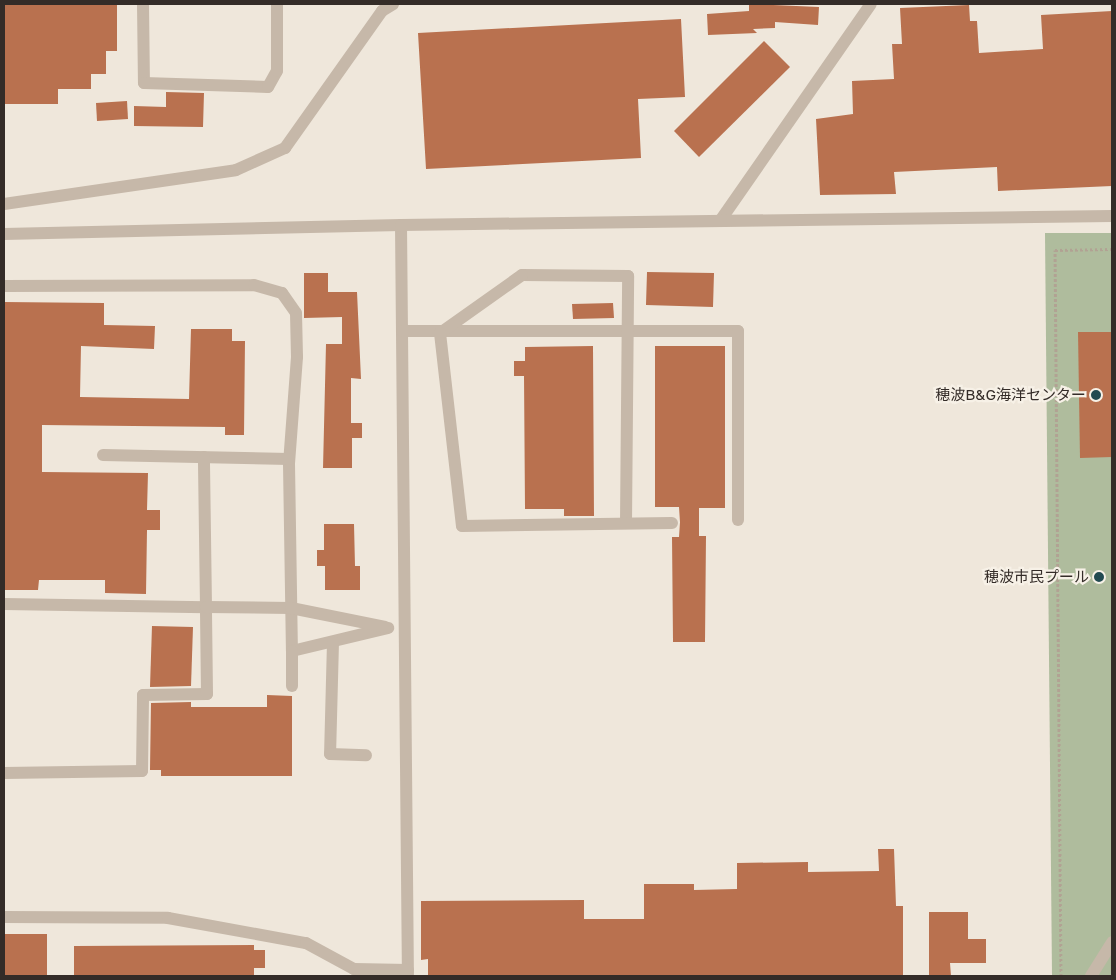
<!DOCTYPE html>
<meta charset="utf-8">
<style>
body{margin:0}
#map{position:relative;width:1116px;height:980px;overflow:hidden;background:#efe7db;font-family:"Golos Text","Noto Sans JP",sans-serif}
div>[style]{position:absolute}
.green>*{inset:0;background:#afbc9d}
.building>*{inset:0;background:#b9714f}
.path>*{height:3px;margin-top:-1.5px;transform-origin:0;background:repeating-linear-gradient(90deg,#b1a293 0 2.5px,transparent 0 5px)}
.minor>*{height:12px;margin:-6px;padding:0 6px;transform-origin:6px;border-radius:6px;background:#c6b8a9}
.dots>*{width:14px;height:14px;translate:-50% -50%;box-sizing:border-box;border:2px solid #f7f1e7;border-radius:50%}
span{translate:-50% -50%;white-space:nowrap;text-align:center;line-height:1.15;-webkit-text-stroke:4.5px #f7f1e7;paint-order:stroke}
.poi-label{font-size:15px;color:#342c28}
.right{translate:-100% -50%;text-align:right}
.frame{position:absolute;inset:0;border:5px solid #342c28;pointer-events:none}
</style>
<div id="map">
<div class="green">
<div style="clip-path:polygon(1045px 233px,1112px 233px,1112px 976px,1052px 976px)"></div>
</div>
<div class="building">
<div style="clip-path:polygon(4px 4px,117px 4px,117px 51px,106px 51px,106px 74px,91px 74px,91px 89px,58px 89px,58px 104px,4px 104px)"></div>
<div style="clip-path:polygon(749px 4px,819px 7px,818px 25px,775px 22px,775px 28px,753px 29px,757px 33px,708px 35px,707px 14px,749px 11px)"></div>
<div style="clip-path:polygon(969px 5px,970px 21px,977px 21px,979px 53px,1043px 49px,1041px 15px,1112px 11px,1112px 186px,998px 191px,997px 167px,894px 172px,896px 194px,820px 195px,816px 119px,853px 114px,852px 81px,894px 79px,892px 44px,902px 44px,900px 8px)"></div>
<div style="clip-path:polygon(681px 19px,685px 97px,638px 99px,641px 158px,426px 169px,418px 33px)"></div>
<div style="clip-path:polygon(764px 41px,790px 67px,699px 157px,674px 131px)"></div>
<div style="clip-path:polygon(166px 92px,204px 93px,203px 127px,134px 126px,134px 106px,166px 107px)"></div>
<div style="clip-path:polygon(127px 101px,128px 119px,97px 121px,96px 103px)"></div>
<div style="clip-path:polygon(647px 272px,714px 273px,713px 307px,646px 305px)"></div>
<div style="clip-path:polygon(304px 273px,328px 273px,328px 292px,357px 292px,361px 379px,351px 378px,351px 423px,362px 423px,362px 438px,352px 438px,352px 468px,323px 468px,326px 344px,342px 344px,342px 317px,304px 318px)"></div>
<div style="clip-path:polygon(4px 302px,104px 303px,104px 325px,155px 326px,154px 349px,81px 346px,80px 397px,189px 399px,191px 329px,232px 329px,232px 341px,245px 341px,244px 435px,225px 435px,225px 427px,42px 425px,42px 472px,148px 473px,147px 510px,160px 510px,160px 530px,147px 530px,146px 594px,105px 593px,105px 580px,39px 580px,38px 590px,4px 590px)"></div>
<div style="clip-path:polygon(613px 303px,614px 318px,573px 319px,572px 304px)"></div>
<div style="clip-path:polygon(1078px 332px,1112px 332px,1112px 457px,1080px 458px)"></div>
<div style="clip-path:polygon(593px 346px,594px 516px,564px 516px,564px 509px,525px 509px,524px 376px,514px 376px,514px 361px,525px 361px,525px 347px)"></div>
<div style="clip-path:polygon(655px 346px,725px 346px,725px 508px,699px 508px,699px 536px,706px 536px,705px 642px,673px 642px,672px 537px,679px 537px,680px 522px,679px 507px,655px 507px)"></div>
<div style="clip-path:polygon(324px 524px,354px 524px,355px 566px,360px 566px,360px 590px,325px 590px,325px 566px,317px 566px,317px 550px,324px 550px)"></div>
<div style="clip-path:polygon(152px 626px,193px 627px,191px 686px,150px 687px)"></div>
<div style="clip-path:polygon(267px 695px,292px 696px,292px 776px,161px 776px,161px 770px,150px 770px,151px 703px,191px 702px,191px 707px,267px 707px)"></div>
<div style="clip-path:polygon(878px 849px,894px 849px,896px 906px,903px 906px,903px 976px,428px 976px,428px 959px,421px 960px,421px 901px,584px 900px,584px 919px,644px 919px,644px 884px,694px 884px,694px 890px,737px 889px,737px 863px,808px 862px,808px 872px,879px 871px)"></div>
<div style="clip-path:polygon(929px 912px,968px 912px,968px 939px,986px 939px,986px 963px,950px 963px,951px 976px,929px 976px)"></div>
<div style="clip-path:polygon(4px 934px,47px 934px,47px 976px,4px 976px)"></div>
<div style="clip-path:polygon(254px 945px,254px 950px,265px 950px,265px 968px,254px 968px,254px 976px,74px 976px,74px 946px)"></div>
</div>
<div class="path">
<div style="left:1061px;top:976px;width:726px;rotate:-90.47deg"></div>
<div style="left:1055px;top:250px;width:57px;rotate:-1deg"></div>
</div>
<div class="minor">
<div style="left:143px;top:4px;width:79px;rotate:89.3deg"></div>
<div style="left:144px;top:83px;width:124px;rotate:1.8deg"></div>
<div style="left:268px;top:87px;width:18px;rotate:-61deg"></div>
<div style="left:277px;top:71px;width:67px;rotate:-90deg"></div>
<div style="left:4px;top:204px;width:234px;rotate:-8.3deg"></div>
<div style="left:236px;top:170px;width:54px;rotate:-24.2deg"></div>
<div style="left:285px;top:148px;width:168px;rotate:-54.7deg"></div>
<div style="left:382px;top:11px;width:13px;rotate:-32deg"></div>
<div style="left:720px;top:221px;width:264px;rotate:-55.2deg"></div>
<div style="left:401px;top:225px;width:751px;rotate:89.47deg"></div>
<div style="left:4px;top:234px;width:397px;rotate:-1.3deg"></div>
<div style="left:401px;top:225px;width:711px;rotate:-0.73deg"></div>
<div style="left:4px;top:286px;width:250px;rotate:-0.2deg"></div>
<div style="left:254px;top:285px;width:29px;rotate:16deg"></div>
<div style="left:282px;top:293px;width:24px;rotate:55deg"></div>
<div style="left:296px;top:313px;width:44px;rotate:88.7deg"></div>
<div style="left:297px;top:357px;width:107px;rotate:94.3deg"></div>
<div style="left:289px;top:464px;width:187px;rotate:89.1deg"></div>
<div style="left:292px;top:651px;width:99px;rotate:-13.5deg"></div>
<div style="left:402px;top:331px;width:336px"></div>
<div style="left:738px;top:331px;width:189px;rotate:90deg"></div>
<div style="left:103px;top:455px;width:186px;rotate:1.2deg"></div>
<div style="left:626px;top:523px;width:247px;rotate:-89.5deg"></div>
<div style="left:628px;top:276px;width:106px;rotate:-179.5deg"></div>
<div style="left:522px;top:275px;width:100px;rotate:144.7deg"></div>
<div style="left:440px;top:333px;width:194px;rotate:83.5deg"></div>
<div style="left:462px;top:526px;width:210px;rotate:-0.8deg"></div>
<div style="left:4px;top:604px;width:202px;rotate:0.9deg"></div>
<div style="left:206px;top:607px;width:150px;rotate:-90.8deg"></div>
<div style="left:333px;top:642px;width:112px;rotate:91.5deg"></div>
<div style="left:330px;top:754px;width:36px;rotate:2deg"></div>
<div style="left:292px;top:686px;width:35px;rotate:-90deg"></div>
<div style="left:4px;top:773px;width:138px;rotate:-0.8deg"></div>
<div style="left:142px;top:771px;width:76px;rotate:-89.2deg"></div>
<div style="left:143px;top:695px;width:64px;rotate:-0.9deg"></div>
<div style="left:207px;top:694px;width:87px;rotate:-90.7deg"></div>
<div style="left:206px;top:607px;width:85px;rotate:0.7deg"></div>
<div style="left:291px;top:608px;width:96px;rotate:11.4deg"></div>
<div style="left:4px;top:917px;width:164px;rotate:0.3deg"></div>
<div style="left:168px;top:918px;width:140px;rotate:10.3deg"></div>
<div style="left:306px;top:943px;width:55px;rotate:28.4deg"></div>
<div style="left:354px;top:969px;width:54px;rotate:1.1deg"></div>
<div style="left:1091px;top:976px;width:40px;rotate:-58deg"></div>
</div>
<div class="dots">
<div style="left:1096px;top:395px;background:#224a51"></div>
<div style="left:1099px;top:577px;background:#224a51"></div>
</div>
<div class="poi-label">
<span class="right" style="left:1086px;top:395px">穂波B&amp;G海洋センター</span>
<span class="right" style="left:1089px;top:577px">穂波市民プール</span>
</div>
<div class="frame"></div>
</div>
